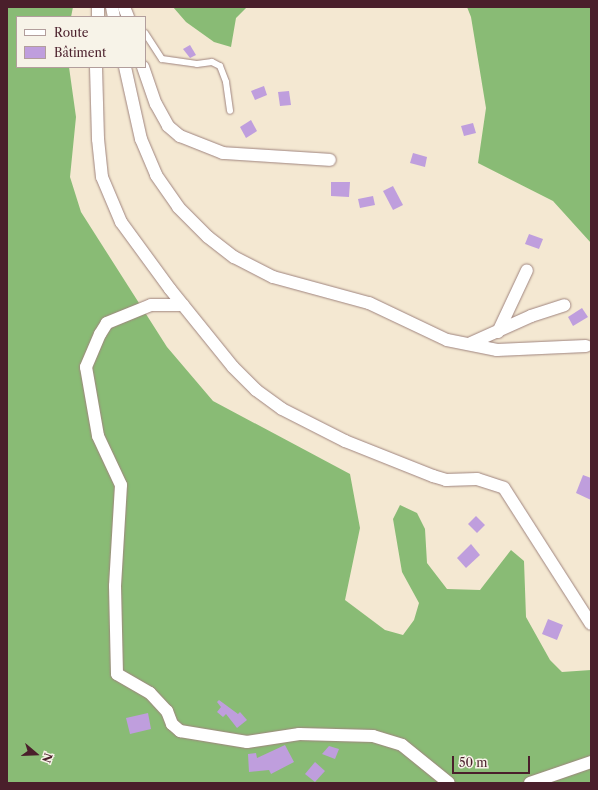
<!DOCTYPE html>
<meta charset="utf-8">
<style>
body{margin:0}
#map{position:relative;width:598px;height:790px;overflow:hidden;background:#f4e8d2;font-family:"Libre Caslon Text",serif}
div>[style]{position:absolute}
.forest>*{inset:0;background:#89bb75}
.building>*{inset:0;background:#bf9edd}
.roads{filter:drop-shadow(0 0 1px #9f847e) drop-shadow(0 0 1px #9f847e)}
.service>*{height:6px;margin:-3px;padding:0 3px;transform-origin:3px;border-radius:3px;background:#fff}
.minor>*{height:12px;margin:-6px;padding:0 6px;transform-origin:6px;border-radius:6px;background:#fff}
span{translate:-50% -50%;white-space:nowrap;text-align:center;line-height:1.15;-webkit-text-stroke:4px #f7f3e8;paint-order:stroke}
.frame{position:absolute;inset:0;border:8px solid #4a1f2b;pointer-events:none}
.legend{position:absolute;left:16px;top:16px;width:130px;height:52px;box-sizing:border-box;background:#f7f3e8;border:1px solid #b29e9c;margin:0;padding:5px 7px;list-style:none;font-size:12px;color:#4a1f2b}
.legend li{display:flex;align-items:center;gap:8px;height:20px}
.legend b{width:20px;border:1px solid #b29e9c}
.north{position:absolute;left:16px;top:734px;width:40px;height:40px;-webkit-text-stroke:3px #f7f3e8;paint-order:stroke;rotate:109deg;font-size:11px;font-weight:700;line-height:16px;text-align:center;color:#4a1f2b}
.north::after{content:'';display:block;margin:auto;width:14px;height:18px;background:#4a1f2b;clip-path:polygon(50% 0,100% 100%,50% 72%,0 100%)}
.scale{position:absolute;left:452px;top:756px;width:78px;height:18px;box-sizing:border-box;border:2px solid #4a1f2b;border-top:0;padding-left:5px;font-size:12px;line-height:14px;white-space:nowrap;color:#4a1f2b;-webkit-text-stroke:3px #f7f3e8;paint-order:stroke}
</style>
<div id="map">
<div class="forest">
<div style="clip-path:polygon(7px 7px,73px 7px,71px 17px,17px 17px,17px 67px,69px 67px,76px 117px,70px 177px,81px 212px,167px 347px,213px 401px,350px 474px,360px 528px,345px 600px,385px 630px,403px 635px,414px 620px,419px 603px,402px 572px,393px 519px,400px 505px,417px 513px,425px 529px,427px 563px,447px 589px,480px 590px,511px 550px,524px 561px,526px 617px,550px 660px,562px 672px,591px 670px,591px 783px,7px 783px)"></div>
<div style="clip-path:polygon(173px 7px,247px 7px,236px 18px,231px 47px,214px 42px,186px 22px)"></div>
<div style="clip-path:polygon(467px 7px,591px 7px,591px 243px,553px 201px,478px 163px,486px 108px,471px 17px)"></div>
</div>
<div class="building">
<div style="clip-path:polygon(190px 45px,196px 55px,190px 58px,183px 49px)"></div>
<div style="clip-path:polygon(264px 86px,267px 95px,255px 100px,251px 91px)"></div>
<div style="clip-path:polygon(289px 91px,291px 105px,280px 106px,278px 92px)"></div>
<div style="clip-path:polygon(251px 120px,257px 131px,246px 138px,240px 127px)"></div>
<div style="clip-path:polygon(473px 123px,476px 133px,464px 136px,461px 126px)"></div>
<div style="clip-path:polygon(413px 153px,427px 157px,425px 167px,410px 163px)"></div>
<div style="clip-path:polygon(331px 182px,350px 182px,349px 197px,331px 196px)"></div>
<div style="clip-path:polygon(393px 186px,403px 205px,393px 210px,383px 191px)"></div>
<div style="clip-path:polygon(373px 196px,375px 205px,360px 208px,358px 199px)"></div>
<div style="clip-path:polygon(529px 234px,543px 239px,539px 249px,525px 244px)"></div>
<div style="clip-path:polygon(582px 308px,588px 317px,573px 326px,568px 317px)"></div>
<div style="clip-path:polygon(583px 475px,591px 478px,591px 500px,576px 493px)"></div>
<div style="clip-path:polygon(476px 516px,485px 525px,477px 533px,468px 524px)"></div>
<div style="clip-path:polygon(471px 544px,480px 555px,466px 568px,457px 558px)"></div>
<div style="clip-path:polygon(548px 619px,563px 625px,557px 640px,542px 634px)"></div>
<div style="clip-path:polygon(219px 700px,238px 714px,240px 712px,247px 720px,237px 728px,226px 714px,223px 717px,217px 712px,221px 707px,217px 702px)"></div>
<div style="clip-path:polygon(148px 713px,151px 729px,130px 734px,126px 718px)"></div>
<div style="clip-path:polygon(285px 745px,294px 762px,271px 774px,269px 770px,249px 772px,248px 754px,256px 753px,257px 758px)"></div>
<div style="clip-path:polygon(329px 746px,339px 749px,335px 759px,322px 754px)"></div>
<div style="clip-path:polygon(315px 762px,325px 771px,315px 782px,305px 774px)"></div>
</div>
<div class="roads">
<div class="service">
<div style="left:145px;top:33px;width:31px;rotate:57deg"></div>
<div style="left:162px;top:59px;width:35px;rotate:8deg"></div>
<div style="left:197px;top:64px;width:15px;rotate:-8deg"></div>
<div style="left:212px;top:62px;width:9px;rotate:27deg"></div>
<div style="left:220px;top:66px;width:17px;rotate:69deg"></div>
<div style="left:226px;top:82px;width:29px;rotate:82deg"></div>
</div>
<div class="minor">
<div style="left:112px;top:7px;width:10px;rotate:79deg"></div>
<div style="left:124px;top:7px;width:11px;rotate:68deg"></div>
<div style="left:98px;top:17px;width:10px;rotate:-90deg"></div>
<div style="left:96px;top:67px;width:72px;rotate:88.4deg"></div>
<div style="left:98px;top:139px;width:38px;rotate:84deg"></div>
<div style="left:102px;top:177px;width:49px;rotate:67.1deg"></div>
<div style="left:121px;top:222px;width:83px;rotate:53.8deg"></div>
<div style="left:170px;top:289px;width:100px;rotate:51.1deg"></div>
<div style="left:233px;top:367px;width:33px;rotate:45deg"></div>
<div style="left:256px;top:390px;width:32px;rotate:36deg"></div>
<div style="left:282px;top:409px;width:71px;rotate:26.9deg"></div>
<div style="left:345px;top:441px;width:95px;rotate:21.7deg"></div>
<div style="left:433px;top:476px;width:14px;rotate:17deg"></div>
<div style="left:446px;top:480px;width:31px;rotate:-2deg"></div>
<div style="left:477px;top:479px;width:28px;rotate:18deg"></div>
<div style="left:504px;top:488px;width:161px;rotate:57.4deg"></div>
<div style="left:125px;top:67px;width:74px;rotate:77.5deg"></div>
<div style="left:141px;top:139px;width:39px;rotate:67deg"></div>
<div style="left:156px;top:175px;width:39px;rotate:55deg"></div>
<div style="left:178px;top:207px;width:42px;rotate:45deg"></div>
<div style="left:208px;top:237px;width:33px;rotate:38deg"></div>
<div style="left:234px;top:257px;width:44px;rotate:27.1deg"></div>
<div style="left:273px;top:277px;width:99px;rotate:15.2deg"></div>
<div style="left:369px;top:303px;width:86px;rotate:25.4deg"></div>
<div style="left:447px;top:340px;width:51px;rotate:11.3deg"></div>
<div style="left:497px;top:350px;width:89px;rotate:-2.6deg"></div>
<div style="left:143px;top:67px;width:39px;rotate:71deg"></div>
<div style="left:156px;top:104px;width:25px;rotate:61deg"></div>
<div style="left:168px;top:126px;width:16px;rotate:40deg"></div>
<div style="left:180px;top:136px;width:46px;rotate:21.6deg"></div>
<div style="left:223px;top:153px;width:107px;rotate:3.7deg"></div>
<div style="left:183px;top:305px;width:32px;rotate:180deg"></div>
<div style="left:151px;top:305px;width:48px;rotate:157.8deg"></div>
<div style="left:107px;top:323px;width:13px;rotate:122deg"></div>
<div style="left:100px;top:334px;width:36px;rotate:113deg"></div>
<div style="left:86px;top:367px;width:70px;rotate:80.1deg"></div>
<div style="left:98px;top:436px;width:54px;rotate:64.9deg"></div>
<div style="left:121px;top:485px;width:101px;rotate:93.4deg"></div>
<div style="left:115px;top:586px;width:88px;rotate:88.7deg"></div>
<div style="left:117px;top:674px;width:38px;rotate:30deg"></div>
<div style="left:150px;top:693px;width:25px;rotate:47deg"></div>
<div style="left:167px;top:711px;width:14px;rotate:69deg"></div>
<div style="left:172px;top:724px;width:11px;rotate:41deg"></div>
<div style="left:180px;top:731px;width:68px;rotate:9.3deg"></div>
<div style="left:247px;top:742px;width:53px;rotate:-8.7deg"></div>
<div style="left:299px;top:734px;width:74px;rotate:1.5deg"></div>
<div style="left:373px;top:736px;width:30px;rotate:17deg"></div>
<div style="left:402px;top:745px;width:60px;rotate:39deg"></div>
<div style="left:498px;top:332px;width:68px;rotate:-64.9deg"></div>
<div style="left:471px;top:343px;width:66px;rotate:-24.2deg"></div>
<div style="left:531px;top:316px;width:35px;rotate:-18deg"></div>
<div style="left:530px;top:783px;width:65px;rotate:-19deg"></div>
</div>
</div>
<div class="frame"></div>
<ul class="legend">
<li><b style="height:5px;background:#fff"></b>Route</li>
<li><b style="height:11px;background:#bf9edd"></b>Bâtiment</li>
</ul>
<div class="north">N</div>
<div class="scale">50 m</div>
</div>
